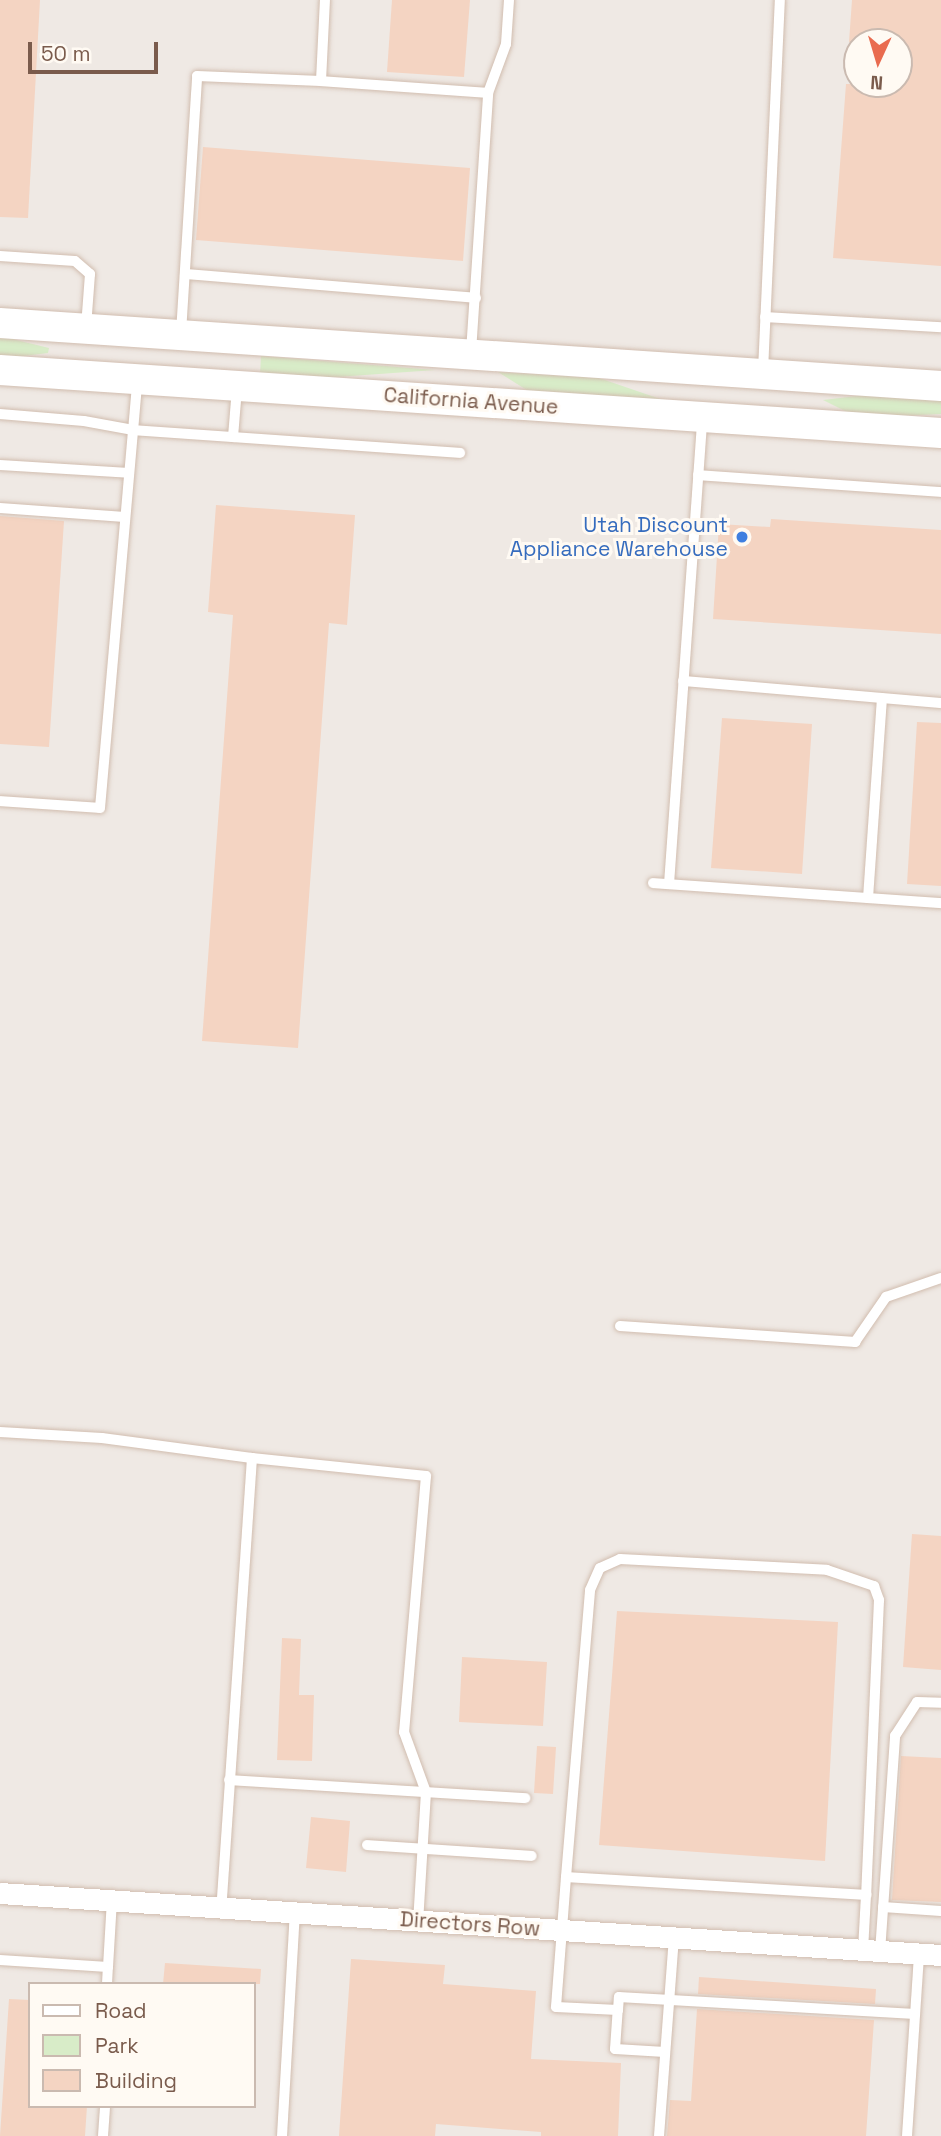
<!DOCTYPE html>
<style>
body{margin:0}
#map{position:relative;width:941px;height:2136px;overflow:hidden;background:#fdf6ec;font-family:"Space Grotesk",sans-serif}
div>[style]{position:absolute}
.industrial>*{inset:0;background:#efe9e4}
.green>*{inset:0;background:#d8ecc8}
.building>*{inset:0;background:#f4d4c2}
.roads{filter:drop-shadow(0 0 2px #d1bdaf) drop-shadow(0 0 2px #d1bdaf)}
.lane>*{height:10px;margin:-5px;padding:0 5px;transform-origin:5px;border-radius:5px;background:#fff}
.street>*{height:21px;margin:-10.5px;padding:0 10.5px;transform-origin:10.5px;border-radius:10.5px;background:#fff}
.secondary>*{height:30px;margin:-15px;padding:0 15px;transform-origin:15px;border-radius:15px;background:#fff}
.dots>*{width:19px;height:19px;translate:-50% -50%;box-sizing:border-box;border:4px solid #fffaf3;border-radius:50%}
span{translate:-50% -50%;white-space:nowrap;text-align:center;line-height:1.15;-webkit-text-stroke:6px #fffaf3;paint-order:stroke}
.street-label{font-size:21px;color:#7a5b4c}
.shop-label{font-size:21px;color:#366cbe}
.right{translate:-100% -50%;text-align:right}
.legend{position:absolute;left:28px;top:1982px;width:228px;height:126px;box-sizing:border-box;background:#fffaf3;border:2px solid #cabab0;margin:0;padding:9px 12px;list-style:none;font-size:21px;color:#7a5b4c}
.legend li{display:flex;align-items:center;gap:14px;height:35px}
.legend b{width:35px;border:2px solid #cabab0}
.north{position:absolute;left:843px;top:28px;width:70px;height:70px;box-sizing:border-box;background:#fffaf3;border:2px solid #cabab0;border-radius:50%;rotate:184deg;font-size:19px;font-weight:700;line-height:28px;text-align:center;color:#7a5b4c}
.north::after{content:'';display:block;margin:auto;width:24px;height:32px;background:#e96b4f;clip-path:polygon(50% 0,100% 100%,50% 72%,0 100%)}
.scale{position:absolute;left:28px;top:42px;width:130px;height:32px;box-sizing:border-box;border:4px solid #7a5b4c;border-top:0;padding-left:9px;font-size:21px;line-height:24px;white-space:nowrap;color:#7a5b4c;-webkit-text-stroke:5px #fffaf3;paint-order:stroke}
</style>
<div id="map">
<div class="industrial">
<div style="clip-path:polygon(evenodd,0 0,941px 0,941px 2136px,0 2136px,0 0,857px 42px,899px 42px,899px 84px,857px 84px,857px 42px,0 0,30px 1984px,254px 1984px,254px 2106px,30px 2106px,30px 1984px)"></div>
</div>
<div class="green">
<div style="clip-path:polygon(0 336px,49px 348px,48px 353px,0 359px)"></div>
<div style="clip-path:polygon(261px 356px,435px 370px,309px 379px,260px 375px)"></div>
<div style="clip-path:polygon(498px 372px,599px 378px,675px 404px,533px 394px)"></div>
<div style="clip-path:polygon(865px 395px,941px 401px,941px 414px,859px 418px,823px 400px)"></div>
</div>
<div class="building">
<div style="clip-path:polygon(0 0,40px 0,28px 218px,0 217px)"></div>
<div style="clip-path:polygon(392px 0,470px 0,464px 77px,387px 72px)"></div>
<div style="clip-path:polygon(852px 0,941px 0,941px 266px,833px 258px,846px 84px,899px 84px,899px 42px,849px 42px)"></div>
<div style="clip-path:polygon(203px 147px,470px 168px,463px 261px,196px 240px)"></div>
<div style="clip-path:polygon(216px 505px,355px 515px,347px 625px,329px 623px,298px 1048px,202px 1041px,233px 615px,208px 612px)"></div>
<div style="clip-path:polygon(0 516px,64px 521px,49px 747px,0 744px)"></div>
<div style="clip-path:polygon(771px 519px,941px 530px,941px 634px,713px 619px,719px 524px,770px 527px)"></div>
<div style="clip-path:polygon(722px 718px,812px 724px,802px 874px,711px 868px)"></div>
<div style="clip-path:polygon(917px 722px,941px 723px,941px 886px,907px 884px)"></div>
<div style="clip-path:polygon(912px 1534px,941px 1536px,941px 1670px,903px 1667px)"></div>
<div style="clip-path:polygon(617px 1611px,838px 1622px,825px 1861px,599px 1845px)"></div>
<div style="clip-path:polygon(282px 1638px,301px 1639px,299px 1695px,314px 1695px,312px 1761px,277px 1760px)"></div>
<div style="clip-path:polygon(462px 1657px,547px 1662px,543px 1726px,459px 1722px)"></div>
<div style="clip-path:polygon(537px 1746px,556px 1747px,553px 1794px,534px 1793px)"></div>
<div style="clip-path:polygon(901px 1756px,941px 1758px,941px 1902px,892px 1900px)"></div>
<div style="clip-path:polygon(311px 1817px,350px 1821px,346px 1872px,306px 1868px)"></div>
<div style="clip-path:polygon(351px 1959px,445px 1965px,443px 1984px,536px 1991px,531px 2059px,621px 2063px,618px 2136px,541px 2136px,541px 2132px,436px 2124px,435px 2136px,339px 2136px)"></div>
<div style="clip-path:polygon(165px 1963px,261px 1969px,260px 1984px,163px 1984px)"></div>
<div style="clip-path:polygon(699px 1977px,876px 1989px,875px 2004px,698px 1994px)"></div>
<div style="clip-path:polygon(9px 1999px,30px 2000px,30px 2106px,87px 2106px,85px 2136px,0 2136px)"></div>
<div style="clip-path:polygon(697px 2009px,874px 2020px,866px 2136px,667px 2136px,670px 2100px,691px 2101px)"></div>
</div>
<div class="roads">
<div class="lane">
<div style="left:321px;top:81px;width:167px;rotate:4.1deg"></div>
<div style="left:0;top:256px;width:75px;rotate:3.8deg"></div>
<div style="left:75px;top:261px;width:20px;rotate:41deg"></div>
<div style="left:90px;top:274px;width:53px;rotate:94.3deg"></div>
<div style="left:185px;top:274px;width:292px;rotate:4.7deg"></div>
<div style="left:765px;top:317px;width:176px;rotate:3.3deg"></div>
<div style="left:181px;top:333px;width:257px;rotate:-86.4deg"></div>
<div style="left:197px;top:76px;width:124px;rotate:2.3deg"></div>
<div style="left:321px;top:81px;width:81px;rotate:-87.2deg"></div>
<div style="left:471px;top:352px;width:260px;rotate:-86.2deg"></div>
<div style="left:488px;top:93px;width:52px;rotate:-69.8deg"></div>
<div style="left:506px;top:44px;width:44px;rotate:-86.1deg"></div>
<div style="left:763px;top:371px;width:371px;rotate:-87.4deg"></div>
<div style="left:0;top:414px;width:84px;rotate:4.8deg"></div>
<div style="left:84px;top:421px;width:50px;rotate:10.4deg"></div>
<div style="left:133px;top:430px;width:328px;rotate:4deg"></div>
<div style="left:233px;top:437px;width:49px;rotate:-85.3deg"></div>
<div style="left:0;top:465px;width:129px;rotate:3.5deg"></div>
<div style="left:698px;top:475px;width:244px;rotate:4deg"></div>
<div style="left:0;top:508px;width:125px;rotate:4.1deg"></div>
<div style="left:683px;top:681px;width:259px;rotate:4.9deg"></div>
<div style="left:0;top:801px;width:100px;rotate:4deg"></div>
<div style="left:100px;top:808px;width:428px;rotate:-85deg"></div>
<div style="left:653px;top:883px;width:289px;rotate:4deg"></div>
<div style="left:669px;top:884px;width:466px;rotate:-85.9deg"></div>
<div style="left:868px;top:898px;width:200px;rotate:-86deg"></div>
<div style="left:620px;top:1326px;width:236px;rotate:3.9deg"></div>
<div style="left:855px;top:1342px;width:55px;rotate:-55.4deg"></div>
<div style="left:886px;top:1297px;width:58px;rotate:-19.1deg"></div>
<div style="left:0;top:1432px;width:102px;rotate:3.4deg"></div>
<div style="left:102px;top:1438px;width:151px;rotate:7.6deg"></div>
<div style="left:252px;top:1458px;width:450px;rotate:93.9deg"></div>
<div style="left:252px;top:1458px;width:175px;rotate:5.9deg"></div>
<div style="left:426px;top:1476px;width:257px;rotate:94.9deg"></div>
<div style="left:404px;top:1732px;width:64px;rotate:69.9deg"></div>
<div style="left:426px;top:1792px;width:129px;rotate:93.5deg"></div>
<div style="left:229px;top:1780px;width:297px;rotate:3.5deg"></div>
<div style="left:367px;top:1845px;width:165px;rotate:3.8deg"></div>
<div style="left:566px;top:1877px;width:288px;rotate:-85.2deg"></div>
<div style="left:590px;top:1590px;width:24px;rotate:-66deg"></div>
<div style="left:600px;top:1568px;width:22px;rotate:-24deg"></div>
<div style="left:620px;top:1559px;width:207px;rotate:3deg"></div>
<div style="left:827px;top:1570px;width:50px;rotate:18.8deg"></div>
<div style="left:874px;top:1586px;width:15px;rotate:70deg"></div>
<div style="left:879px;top:1600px;width:295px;rotate:92.5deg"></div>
<div style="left:883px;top:1907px;width:58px;rotate:3.9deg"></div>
<div style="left:880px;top:1952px;width:217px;rotate:-86deg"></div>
<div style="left:895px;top:1736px;width:40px;rotate:-57.1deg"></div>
<div style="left:917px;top:1702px;width:24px;rotate:2deg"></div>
<div style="left:0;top:1960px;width:108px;rotate:3.7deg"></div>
<div style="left:108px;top:1967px;width:67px;rotate:-86.6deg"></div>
<div style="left:107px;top:1984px;width:17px;rotate:-87deg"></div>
<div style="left:618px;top:2010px;width:13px;rotate:-86deg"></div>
<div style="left:619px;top:1997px;width:296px;rotate:3.3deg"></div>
<div style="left:665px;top:2052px;width:50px;rotate:-176.6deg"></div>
<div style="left:615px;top:2049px;width:39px;rotate:-86deg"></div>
<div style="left:618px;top:2010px;width:62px;rotate:-177.2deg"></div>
<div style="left:556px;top:2007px;width:130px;rotate:-85.6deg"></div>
<div style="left:566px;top:1877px;width:301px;rotate:3.4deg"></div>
<div style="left:866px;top:1895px;width:55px;rotate:93.1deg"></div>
<div style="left:103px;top:2136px;width:30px;rotate:-86deg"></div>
<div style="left:282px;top:2136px;width:224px;rotate:-86.7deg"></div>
<div style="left:659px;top:2136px;width:199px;rotate:-85.7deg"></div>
<div style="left:907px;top:2136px;width:182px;rotate:-86.2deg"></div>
</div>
<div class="street">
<div style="left:0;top:1893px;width:943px;rotate:3.77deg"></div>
</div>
<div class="secondary">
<div style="left:0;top:323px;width:943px;rotate:3.83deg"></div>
<div style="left:0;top:370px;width:943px;rotate:3.83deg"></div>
</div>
</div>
<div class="dots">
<div style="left:742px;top:537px;background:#3f7fe0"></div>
</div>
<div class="street-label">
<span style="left:471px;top:401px;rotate:4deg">California Avenue</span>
<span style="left:470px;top:1924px;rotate:4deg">Directors Row</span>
</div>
<div class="shop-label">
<span class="right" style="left:728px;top:537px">Utah Discount<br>Appliance Warehouse</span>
</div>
<ul class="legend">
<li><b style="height:9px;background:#fff"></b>Road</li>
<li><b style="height:19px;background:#d8ecc8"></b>Park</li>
<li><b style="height:19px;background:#f4d4c2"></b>Building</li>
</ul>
<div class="north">N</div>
<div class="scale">50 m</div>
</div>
